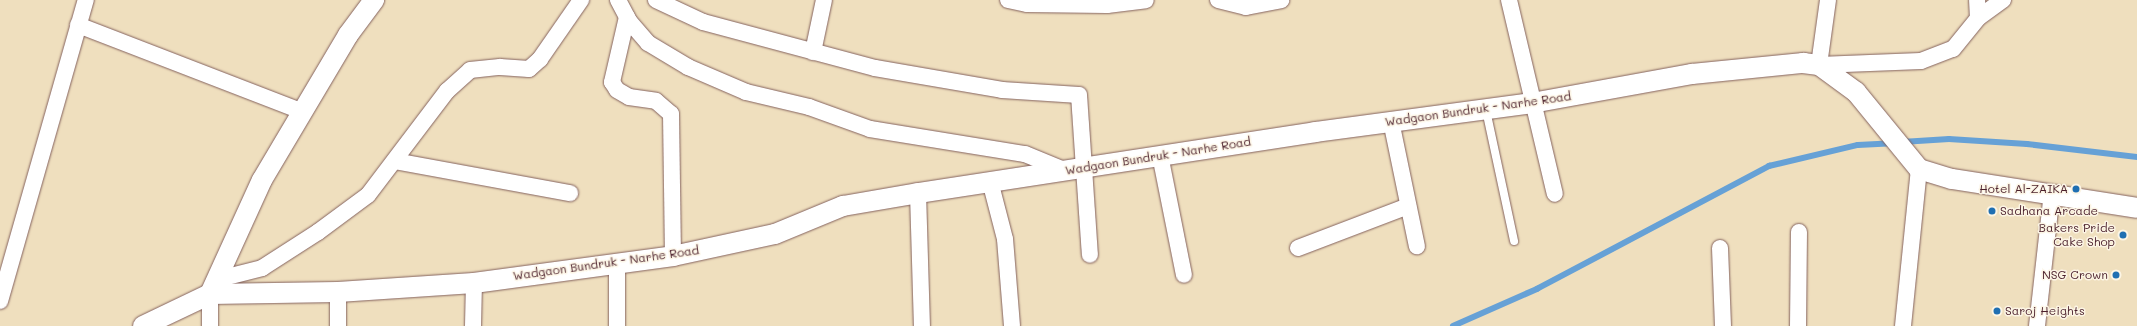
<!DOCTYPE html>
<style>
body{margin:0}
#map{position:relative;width:2137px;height:326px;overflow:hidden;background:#efdfbe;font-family:Mali,sans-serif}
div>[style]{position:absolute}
.stream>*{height:5.5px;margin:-2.75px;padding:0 2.75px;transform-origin:2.75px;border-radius:2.75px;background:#66a1d6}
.roads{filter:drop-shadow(0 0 1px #84625e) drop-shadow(0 0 1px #84625e)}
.service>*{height:8px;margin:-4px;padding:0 4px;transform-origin:4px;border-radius:4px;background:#fff}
.minor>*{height:16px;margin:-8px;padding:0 8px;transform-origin:8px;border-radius:8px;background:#fff}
.tertiary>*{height:20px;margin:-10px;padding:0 10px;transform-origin:10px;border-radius:10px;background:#fff}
.dots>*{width:11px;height:11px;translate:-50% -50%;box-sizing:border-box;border:2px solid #fcf5e5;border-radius:50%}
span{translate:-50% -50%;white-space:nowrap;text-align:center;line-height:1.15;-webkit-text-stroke:3px #fcf5e5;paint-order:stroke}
.street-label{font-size:12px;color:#4a1f2b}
.poi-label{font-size:12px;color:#4a1f2b}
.right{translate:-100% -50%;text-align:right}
.left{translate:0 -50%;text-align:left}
</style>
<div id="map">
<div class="stream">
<div style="left:1902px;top:142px;width:47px;rotate:-3.7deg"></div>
<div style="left:1949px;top:139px;width:78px;rotate:3.7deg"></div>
<div style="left:2027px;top:144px;width:111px;rotate:6.7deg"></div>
<div style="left:1453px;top:326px;width:92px;rotate:-23.8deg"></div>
<div style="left:1537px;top:289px;width:263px;rotate:-27.9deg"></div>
<div style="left:1769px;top:166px;width:91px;rotate:-13.3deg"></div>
<div style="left:1858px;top:145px;width:34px;rotate:-3deg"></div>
</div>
<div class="roads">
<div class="service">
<div style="left:1486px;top:110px;width:134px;rotate:77.9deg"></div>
</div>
<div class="minor">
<div style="left:618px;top:0;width:24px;rotate:62deg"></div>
<div style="left:629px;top:21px;width:29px;rotate:49deg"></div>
<div style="left:648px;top:43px;width:47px;rotate:31deg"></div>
<div style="left:688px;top:67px;width:63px;rotate:23.3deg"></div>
<div style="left:746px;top:92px;width:65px;rotate:13.4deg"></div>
<div style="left:809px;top:107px;width:65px;rotate:19.8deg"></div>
<div style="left:870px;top:129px;width:157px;rotate:9.2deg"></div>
<div style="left:1025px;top:154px;width:42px;rotate:22.3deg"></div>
<div style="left:656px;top:0;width:52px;rotate:25.1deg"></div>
<div style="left:703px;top:22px;width:178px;rotate:15deg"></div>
<div style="left:875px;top:68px;width:129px;rotate:9.8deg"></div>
<div style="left:1002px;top:90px;width:77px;rotate:3.7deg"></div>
<div style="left:1079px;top:95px;width:160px;rotate:86.1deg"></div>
<div style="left:1008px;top:0;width:19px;rotate:12deg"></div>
<div style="left:1027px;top:4px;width:80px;rotate:0.7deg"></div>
<div style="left:1107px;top:5px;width:39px;rotate:-7deg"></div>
<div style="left:1218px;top:0;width:29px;rotate:14deg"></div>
<div style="left:1246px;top:7px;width:36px;rotate:-11deg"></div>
<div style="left:1509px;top:0;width:199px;rotate:76.7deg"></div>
<div style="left:1828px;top:0;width:66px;rotate:97.9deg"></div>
<div style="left:1819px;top:65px;width:102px;rotate:-2.2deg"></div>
<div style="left:1921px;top:61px;width:34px;rotate:-21deg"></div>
<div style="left:1953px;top:49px;width:40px;rotate:-51deg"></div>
<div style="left:1978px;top:18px;width:18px;rotate:-93deg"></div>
<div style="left:627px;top:17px;width:67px;rotate:103deg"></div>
<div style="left:612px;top:82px;width:9px;rotate:58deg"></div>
<div style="left:617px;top:90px;width:14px;rotate:30deg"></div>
<div style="left:629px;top:97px;width:27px;rotate:8deg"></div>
<div style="left:656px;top:101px;width:20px;rotate:41deg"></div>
<div style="left:671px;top:114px;width:142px;rotate:89.2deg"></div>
<div style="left:1978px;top:18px;width:31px;rotate:-36deg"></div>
<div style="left:78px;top:25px;width:241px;rotate:21.1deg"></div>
<div style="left:813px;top:52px;width:53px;rotate:-78.1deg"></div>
<div style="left:1391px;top:121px;width:128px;rotate:78.3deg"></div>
<div style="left:1160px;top:155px;width:122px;rotate:78.7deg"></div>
<div style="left:395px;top:161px;width:178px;rotate:10.4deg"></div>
<div style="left:990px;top:181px;width:60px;rotate:75.5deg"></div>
<div style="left:1005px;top:239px;width:87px;rotate:85.4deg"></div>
<div style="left:918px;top:193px;width:133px;rotate:88.3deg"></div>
<div style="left:1298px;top:248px;width:118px;rotate:-20.9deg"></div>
<div style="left:1720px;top:248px;width:78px;rotate:87.8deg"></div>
<div style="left:617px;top:263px;width:63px;rotate:90deg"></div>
<div style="left:215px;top:280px;width:49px;rotate:-14.3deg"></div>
<div style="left:262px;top:268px;width:67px;rotate:-32.7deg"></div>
<div style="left:318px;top:232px;width:62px;rotate:-36.5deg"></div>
<div style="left:368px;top:195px;width:131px;rotate:-52.8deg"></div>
<div style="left:447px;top:91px;width:31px;rotate:-42deg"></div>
<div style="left:470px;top:70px;width:30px;rotate:-6deg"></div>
<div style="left:500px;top:67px;width:29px;rotate:4deg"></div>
<div style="left:529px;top:69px;width:15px;rotate:-42deg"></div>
<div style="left:540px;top:59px;width:72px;rotate:-55.2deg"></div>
<div style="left:0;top:301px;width:313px;rotate:-74.1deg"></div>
<div style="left:210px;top:326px;width:32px;rotate:-90deg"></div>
<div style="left:338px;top:326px;width:34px;rotate:-90deg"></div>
<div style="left:473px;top:326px;width:43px;rotate:-88.7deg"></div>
<div style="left:1798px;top:326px;width:94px;rotate:-89.4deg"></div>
<div style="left:1903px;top:326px;width:158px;rotate:-84.2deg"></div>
<div style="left:2037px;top:326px;width:134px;rotate:-83.6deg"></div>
</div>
<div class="tertiary">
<div style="left:210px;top:294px;width:125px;rotate:-65.5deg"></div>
<div style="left:262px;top:180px;width:169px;rotate:-59.3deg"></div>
<div style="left:348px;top:35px;width:44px;rotate:-53.4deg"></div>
<div style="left:143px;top:326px;width:74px;rotate:-25.5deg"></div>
<div style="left:210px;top:294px;width:128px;rotate:-0.9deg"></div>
<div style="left:338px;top:292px;width:136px;rotate:-3.8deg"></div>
<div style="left:474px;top:283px;width:201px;rotate:-7.7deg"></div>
<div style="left:673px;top:256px;width:104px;rotate:-12.2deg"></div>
<div style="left:775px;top:234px;width:74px;rotate:-22.4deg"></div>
<div style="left:843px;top:206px;width:76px;rotate:-9.8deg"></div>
<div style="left:918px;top:193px;width:402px;rotate:-8.7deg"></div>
<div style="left:1315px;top:132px;width:219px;rotate:-7.6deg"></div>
<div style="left:1532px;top:103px;width:163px;rotate:-10.3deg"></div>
<div style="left:1692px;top:74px;width:112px;rotate:-5.7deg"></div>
<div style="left:1803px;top:63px;width:16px;rotate:7deg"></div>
<div style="left:1819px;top:65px;width:46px;rotate:36.1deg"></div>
<div style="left:1856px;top:92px;width:99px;rotate:50.7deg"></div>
<div style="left:1919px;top:169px;width:34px;rotate:17deg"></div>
<div style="left:1952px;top:179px;width:187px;rotate:8.9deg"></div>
</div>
</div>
<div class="dots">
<div style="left:2076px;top:189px;background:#1f6fb2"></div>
<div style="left:1992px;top:211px;background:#1f6fb2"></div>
<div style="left:2123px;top:235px;background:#1f6fb2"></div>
<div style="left:2116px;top:275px;background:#1f6fb2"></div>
<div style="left:1997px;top:311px;background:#1f6fb2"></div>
</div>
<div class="street-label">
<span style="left:1478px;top:109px;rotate:-8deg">Wadgaon Bundruk - Narhe Road</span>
<span style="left:1158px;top:156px;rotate:-9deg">Wadgaon Bundruk - Narhe Road</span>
<span style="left:606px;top:263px;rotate:-8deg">Wadgaon Bundruk - Narhe Road</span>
</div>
<div class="poi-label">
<span class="right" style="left:2068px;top:189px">Hotel Al-ZAIKA</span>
<span class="left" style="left:2000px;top:211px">Sadhana Arcade</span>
<span class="right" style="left:2115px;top:235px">Bakers Pride<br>Cake Shop</span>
<span class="right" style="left:2108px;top:275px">NSG Crown</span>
<span class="left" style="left:2005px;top:311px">Saroj Heights</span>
</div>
</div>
